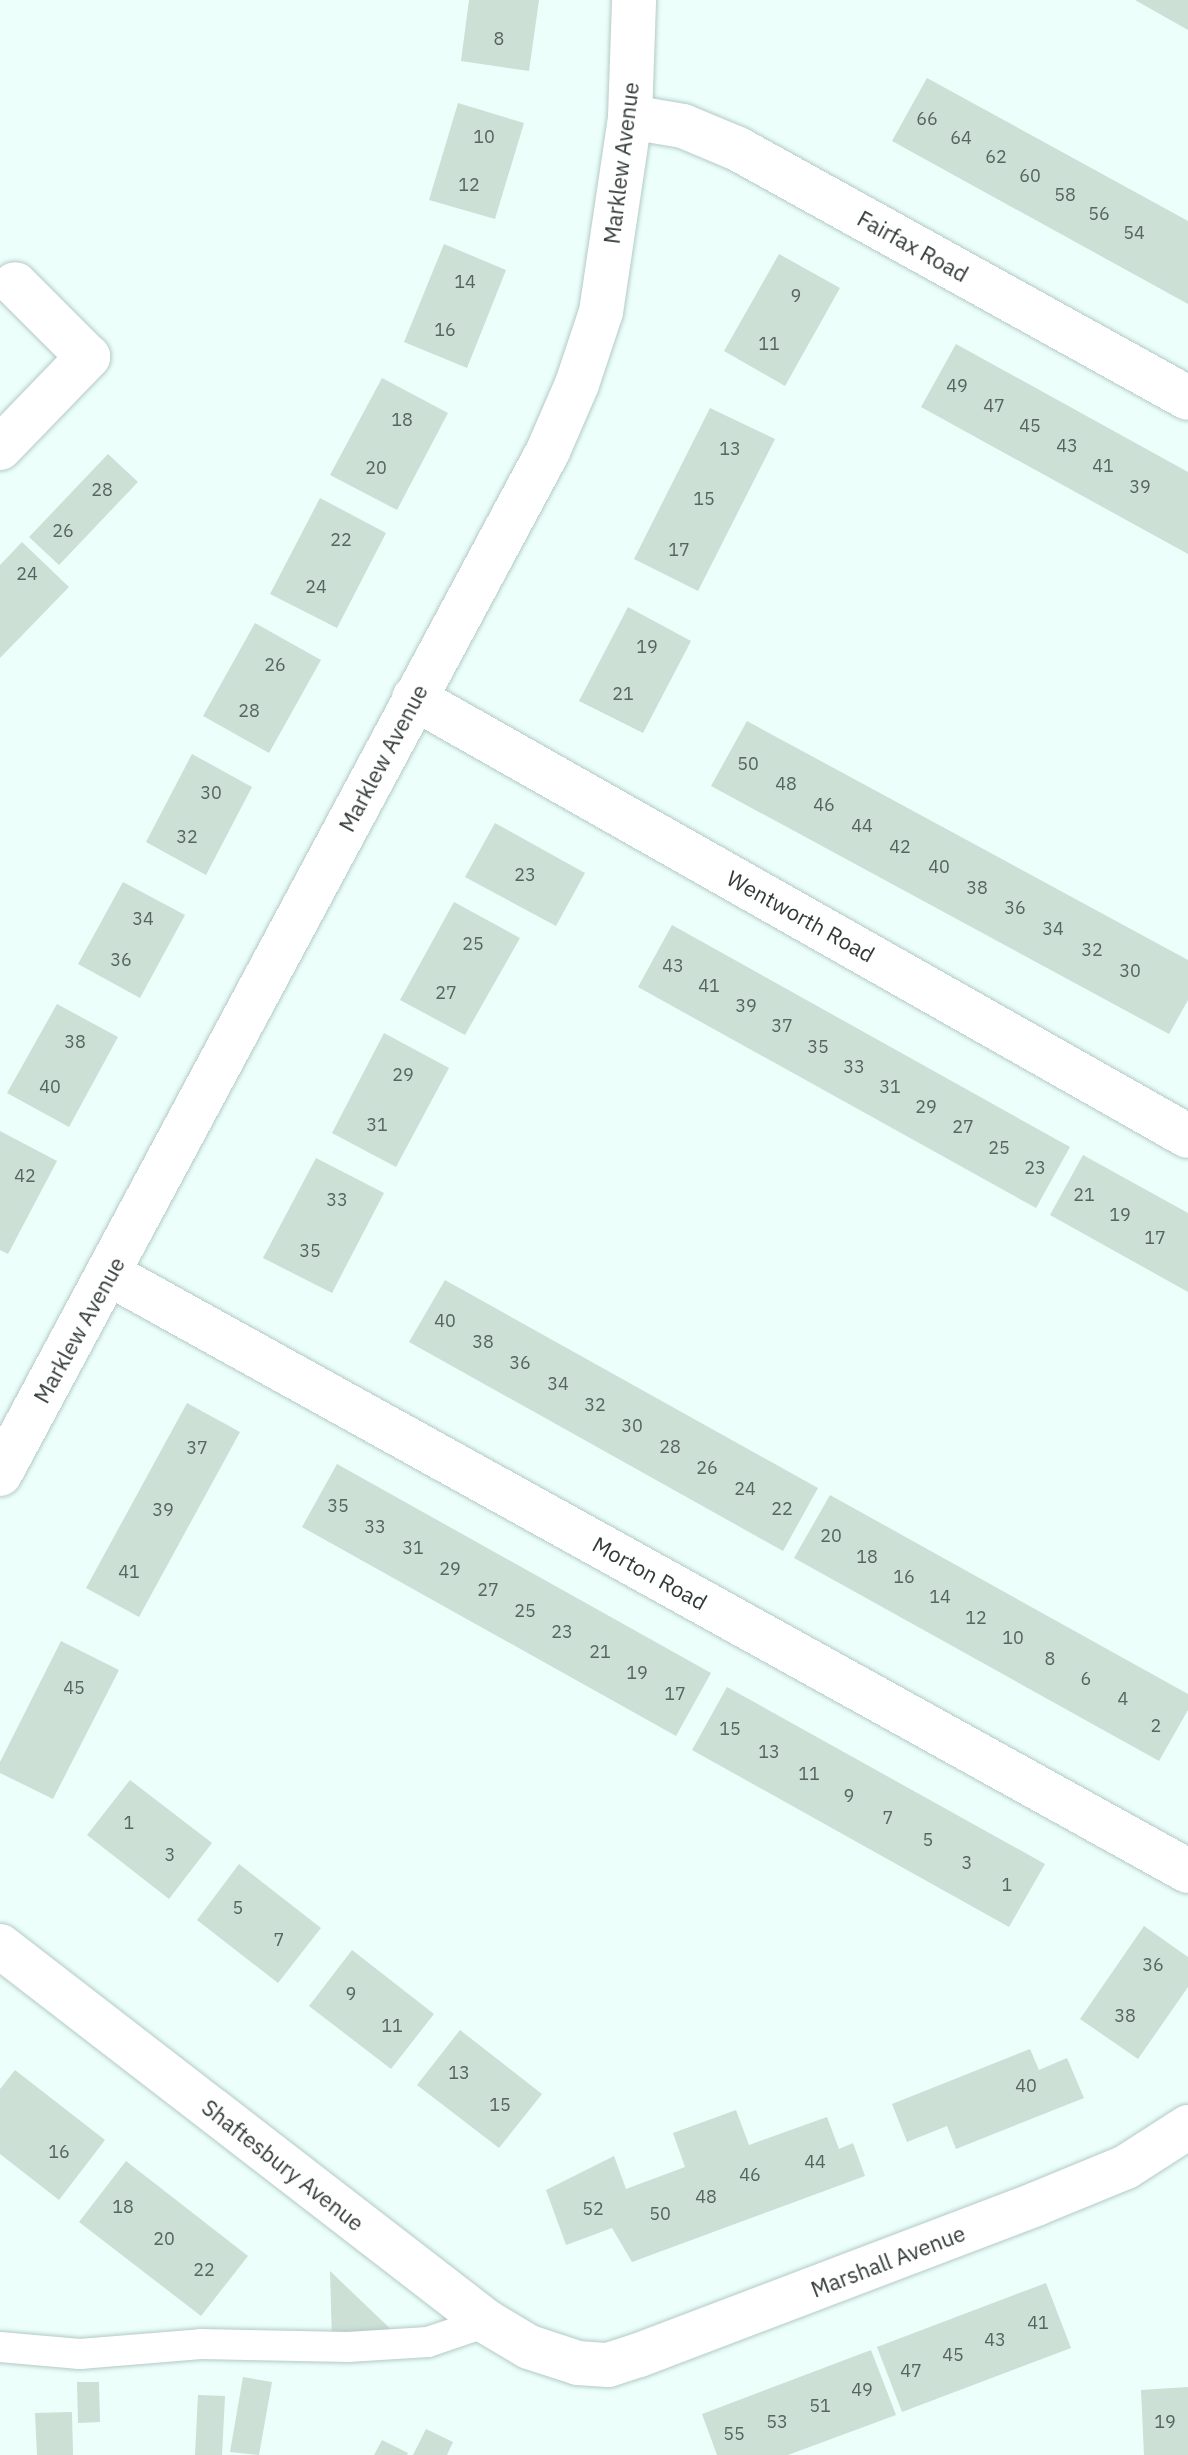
<!DOCTYPE html>
<style>
body{margin:0}
#map{position:relative;width:1188px;height:2455px;overflow:hidden;background:#ecfffb;font-family:"IBM Plex Sans",sans-serif}
div>[style]{position:absolute}
.building>*{inset:0;background:#cce0d6}
.roads{filter:drop-shadow(0 0 2px #b4cac6) drop-shadow(0 0 2px #b4cac6)}
.lane>*{height:30px;margin:-15px;padding:0 15px;transform-origin:15px;border-radius:15px;background:#fff}
.street>*{height:44px;margin:-22px;padding:0 22px;transform-origin:22px;border-radius:22px;background:#fff}
span{translate:-50% -50%;white-space:nowrap;text-align:center;line-height:1.15;-webkit-text-stroke:6px #fff;paint-order:stroke}
.number-label{font-size:18px;color:#586460}
.number-label span{-webkit-text-stroke-width:0}
.street-label{font-size:22px;color:#323b39}
</style>
<div id="map">
<div class="building">
<div style="clip-path:polygon(469px 0,539px 0,529px 71px,461px 61px)"></div>
<div style="clip-path:polygon(1135px 0,1188px 0,1188px 30px)"></div>
<div style="clip-path:polygon(927px 78px,1188px 221px,1188px 304px,892px 141px)"></div>
<div style="clip-path:polygon(458px 103px,524px 123px,495px 219px,429px 200px)"></div>
<div style="clip-path:polygon(444px 244px,506px 270px,467px 368px,404px 342px)"></div>
<div style="clip-path:polygon(779px 254px,840px 288px,785px 386px,724px 351px)"></div>
<div style="clip-path:polygon(956px 344px,1188px 472px,1188px 554px,921px 407px)"></div>
<div style="clip-path:polygon(382px 378px,448px 413px,397px 510px,330px 475px)"></div>
<div style="clip-path:polygon(710px 408px,775px 439px,698px 591px,634px 559px)"></div>
<div style="clip-path:polygon(108px 454px,138px 482px,59px 565px,29px 537px)"></div>
<div style="clip-path:polygon(320px 498px,386px 533px,337px 628px,270px 594px)"></div>
<div style="clip-path:polygon(22px 542px,69px 587px,0 658px,0 565px)"></div>
<div style="clip-path:polygon(628px 607px,691px 641px,643px 733px,579px 701px)"></div>
<div style="clip-path:polygon(255px 623px,321px 660px,269px 753px,203px 716px)"></div>
<div style="clip-path:polygon(747px 721px,1188px 960px,1188px 1000px,1169px 1034px,711px 786px)"></div>
<div style="clip-path:polygon(192px 754px,252px 787px,206px 875px,146px 842px)"></div>
<div style="clip-path:polygon(495px 823px,585px 873px,556px 926px,465px 877px)"></div>
<div style="clip-path:polygon(123px 882px,185px 915px,140px 998px,78px 964px)"></div>
<div style="clip-path:polygon(454px 902px,520px 938px,465px 1035px,400px 1000px)"></div>
<div style="clip-path:polygon(672px 925px,1070px 1147px,1036px 1208px,638px 987px)"></div>
<div style="clip-path:polygon(57px 1004px,118px 1037px,69px 1127px,7px 1093px)"></div>
<div style="clip-path:polygon(384px 1033px,449px 1068px,396px 1167px,332px 1133px)"></div>
<div style="clip-path:polygon(0 1131px,57px 1161px,8px 1254px,0 1250px)"></div>
<div style="clip-path:polygon(1083px 1155px,1188px 1213px,1188px 1292px,1050px 1215px)"></div>
<div style="clip-path:polygon(316px 1158px,384px 1193px,332px 1293px,263px 1258px)"></div>
<div style="clip-path:polygon(445px 1280px,818px 1488px,783px 1551px,409px 1342px)"></div>
<div style="clip-path:polygon(187px 1403px,240px 1432px,139px 1617px,86px 1588px)"></div>
<div style="clip-path:polygon(337px 1464px,711px 1673px,676px 1736px,302px 1527px)"></div>
<div style="clip-path:polygon(830px 1495px,1188px 1694px,1188px 1710px,1159px 1761px,794px 1558px)"></div>
<div style="clip-path:polygon(61px 1641px,119px 1670px,53px 1799px,0 1773px,0 1762px)"></div>
<div style="clip-path:polygon(727px 1687px,1045px 1864px,1009px 1927px,692px 1750px)"></div>
<div style="clip-path:polygon(130px 1780px,212px 1843px,169px 1899px,87px 1835px)"></div>
<div style="clip-path:polygon(239px 1864px,321px 1928px,278px 1983px,197px 1920px)"></div>
<div style="clip-path:polygon(1144px 1926px,1188px 1957px,1188px 1987px,1138px 2059px,1080px 2019px)"></div>
<div style="clip-path:polygon(352px 1950px,434px 2014px,391px 2069px,309px 2006px)"></div>
<div style="clip-path:polygon(460px 2030px,542px 2094px,499px 2148px,417px 2085px)"></div>
<div style="clip-path:polygon(1030px 2049px,1039px 2070px,1067px 2058px,1084px 2098px,956px 2149px,947px 2126px,907px 2142px,892px 2104px)"></div>
<div style="clip-path:polygon(15px 2070px,105px 2140px,59px 2200px,0 2154px,0 2089px)"></div>
<div style="clip-path:polygon(736px 2110px,749px 2145px,827px 2117px,839px 2149px,853px 2143px,865px 2176px,632px 2262px,612px 2228px,566px 2245px,546px 2190px,614px 2156px,626px 2189px,685px 2167px,673px 2133px)"></div>
<div style="clip-path:polygon(126px 2161px,248px 2256px,201px 2316px,79px 2222px)"></div>
<div style="clip-path:polygon(330px 2271px,399px 2337px,332px 2340px)"></div>
<div style="clip-path:polygon(1046px 2283px,1071px 2348px,902px 2412px,877px 2347px)"></div>
<div style="clip-path:polygon(871px 2350px,896px 2415px,788px 2455px,717px 2455px,702px 2414px)"></div>
<div style="clip-path:polygon(243px 2377px,272px 2382px,259px 2455px,230px 2452px)"></div>
<div style="clip-path:polygon(77px 2382px,99px 2382px,100px 2422px,78px 2423px)"></div>
<div style="clip-path:polygon(1188px 2387px,1188px 2455px,1144px 2455px,1141px 2390px)"></div>
<div style="clip-path:polygon(198px 2395px,225px 2396px,222px 2455px,195px 2455px)"></div>
<div style="clip-path:polygon(72px 2412px,73px 2455px,37px 2455px,35px 2413px)"></div>
<div style="clip-path:polygon(426px 2429px,453px 2442px,447px 2455px,413px 2455px)"></div>
<div style="clip-path:polygon(382px 2440px,408px 2453px,407px 2455px,374px 2455px)"></div>
</div>
<div class="roads">
<div class="lane">
<div style="left:0;top:2347px;width:80px;rotate:5deg"></div>
<div style="left:80px;top:2354px;width:121px;rotate:-4.7deg"></div>
<div style="left:201px;top:2344px;width:147px;rotate:1.2deg"></div>
<div style="left:348px;top:2347px;width:80px;rotate:-3.6deg"></div>
<div style="left:428px;top:2342px;width:62px;rotate:-18.7deg"></div>
</div>
<div class="street">
<div style="left:630px;top:117px;width:54px;rotate:9.6deg"></div>
<div style="left:683px;top:126px;width:60px;rotate:22.7deg"></div>
<div style="left:738px;top:149px;width:514px;rotate:28.96deg"></div>
<div style="left:0;top:448px;width:127px;rotate:-46deg"></div>
<div style="left:88px;top:357px;width:103px;rotate:-135deg"></div>
<div style="left:414px;top:698px;width:889px;rotate:29.51deg"></div>
<div style="left:111px;top:1275px;width:1231px;rotate:28.96deg"></div>
<div style="left:0;top:1474px;width:1161px;rotate:-61.82deg"></div>
<div style="left:548px;top:451px;width:73px;rotate:-66.6deg"></div>
<div style="left:577px;top:384px;width:76px;rotate:-71.6deg"></div>
<div style="left:601px;top:312px;width:197px;rotate:-81.5deg"></div>
<div style="left:630px;top:117px;width:117px;rotate:-88deg"></div>
<div style="left:0;top:1946px;width:615px;rotate:37.67deg"></div>
<div style="left:487px;top:2322px;width:49px;rotate:30.8deg"></div>
<div style="left:529px;top:2347px;width:52px;rotate:18.1deg"></div>
<div style="left:578px;top:2363px;width:30px;rotate:4deg"></div>
<div style="left:608px;top:2365px;width:33px;rotate:-18deg"></div>
<div style="left:639px;top:2355px;width:425px;rotate:-20.8deg"></div>
<div style="left:1036px;top:2204px;width:97px;rotate:-22.3deg"></div>
<div style="left:1126px;top:2167px;width:74px;rotate:-32.8deg"></div>
</div>
</div>
<div class="number-label">
<span style="left:499px;top:39px">8</span>
<span style="left:927px;top:119px">66</span>
<span style="left:484px;top:137px">10</span>
<span style="left:961px;top:138px">64</span>
<span style="left:996px;top:157px">62</span>
<span style="left:1030px;top:176px">60</span>
<span style="left:469px;top:185px">12</span>
<span style="left:1065px;top:195px">58</span>
<span style="left:1099px;top:214px">56</span>
<span style="left:1134px;top:233px">54</span>
<span style="left:465px;top:282px">14</span>
<span style="left:796px;top:296px">9</span>
<span style="left:445px;top:330px">16</span>
<span style="left:769px;top:344px">11</span>
<span style="left:957px;top:386px">49</span>
<span style="left:994px;top:406px">47</span>
<span style="left:402px;top:420px">18</span>
<span style="left:1030px;top:426px">45</span>
<span style="left:1067px;top:446px">43</span>
<span style="left:730px;top:449px">13</span>
<span style="left:1103px;top:466px">41</span>
<span style="left:376px;top:468px">20</span>
<span style="left:1140px;top:487px">39</span>
<span style="left:102px;top:490px">28</span>
<span style="left:704px;top:499px">15</span>
<span style="left:63px;top:531px">26</span>
<span style="left:341px;top:540px">22</span>
<span style="left:679px;top:550px">17</span>
<span style="left:27px;top:574px">24</span>
<span style="left:316px;top:587px">24</span>
<span style="left:647px;top:647px">19</span>
<span style="left:275px;top:665px">26</span>
<span style="left:623px;top:694px">21</span>
<span style="left:249px;top:711px">28</span>
<span style="left:748px;top:764px">50</span>
<span style="left:786px;top:784px">48</span>
<span style="left:211px;top:793px">30</span>
<span style="left:824px;top:805px">46</span>
<span style="left:862px;top:826px">44</span>
<span style="left:187px;top:837px">32</span>
<span style="left:900px;top:847px">42</span>
<span style="left:939px;top:867px">40</span>
<span style="left:525px;top:875px">23</span>
<span style="left:977px;top:888px">38</span>
<span style="left:1015px;top:908px">36</span>
<span style="left:143px;top:919px">34</span>
<span style="left:1053px;top:929px">34</span>
<span style="left:473px;top:944px">25</span>
<span style="left:1092px;top:950px">32</span>
<span style="left:121px;top:960px">36</span>
<span style="left:673px;top:966px">43</span>
<span style="left:1130px;top:971px">30</span>
<span style="left:709px;top:986px">41</span>
<span style="left:446px;top:993px">27</span>
<span style="left:746px;top:1006px">39</span>
<span style="left:782px;top:1026px">37</span>
<span style="left:75px;top:1042px">38</span>
<span style="left:818px;top:1047px">35</span>
<span style="left:854px;top:1067px">33</span>
<span style="left:403px;top:1075px">29</span>
<span style="left:50px;top:1087px">40</span>
<span style="left:890px;top:1087px">31</span>
<span style="left:926px;top:1107px">29</span>
<span style="left:377px;top:1125px">31</span>
<span style="left:963px;top:1127px">27</span>
<span style="left:999px;top:1148px">25</span>
<span style="left:1035px;top:1168px">23</span>
<span style="left:25px;top:1176px">42</span>
<span style="left:1084px;top:1195px">21</span>
<span style="left:337px;top:1200px">33</span>
<span style="left:1120px;top:1215px">19</span>
<span style="left:1155px;top:1238px">17</span>
<span style="left:310px;top:1251px">35</span>
<span style="left:445px;top:1321px">40</span>
<span style="left:483px;top:1342px">38</span>
<span style="left:520px;top:1363px">36</span>
<span style="left:558px;top:1384px">34</span>
<span style="left:595px;top:1405px">32</span>
<span style="left:632px;top:1426px">30</span>
<span style="left:670px;top:1447px">28</span>
<span style="left:197px;top:1448px">37</span>
<span style="left:707px;top:1468px">26</span>
<span style="left:745px;top:1489px">24</span>
<span style="left:338px;top:1506px">35</span>
<span style="left:782px;top:1509px">22</span>
<span style="left:163px;top:1510px">39</span>
<span style="left:375px;top:1527px">33</span>
<span style="left:831px;top:1536px">20</span>
<span style="left:413px;top:1548px">31</span>
<span style="left:867px;top:1557px">18</span>
<span style="left:450px;top:1569px">29</span>
<span style="left:129px;top:1572px">41</span>
<span style="left:904px;top:1577px">16</span>
<span style="left:488px;top:1590px">27</span>
<span style="left:940px;top:1597px">14</span>
<span style="left:525px;top:1611px">25</span>
<span style="left:976px;top:1618px">12</span>
<span style="left:562px;top:1632px">23</span>
<span style="left:1013px;top:1638px">10</span>
<span style="left:600px;top:1652px">21</span>
<span style="left:1050px;top:1659px">8</span>
<span style="left:637px;top:1673px">19</span>
<span style="left:1086px;top:1679px">6</span>
<span style="left:74px;top:1688px">45</span>
<span style="left:675px;top:1694px">17</span>
<span style="left:1123px;top:1699px">4</span>
<span style="left:1156px;top:1726px">2</span>
<span style="left:730px;top:1729px">15</span>
<span style="left:769px;top:1752px">13</span>
<span style="left:809px;top:1774px">11</span>
<span style="left:849px;top:1796px">9</span>
<span style="left:888px;top:1818px">7</span>
<span style="left:129px;top:1823px">1</span>
<span style="left:928px;top:1840px">5</span>
<span style="left:170px;top:1855px">3</span>
<span style="left:967px;top:1863px">3</span>
<span style="left:1007px;top:1885px">1</span>
<span style="left:238px;top:1908px">5</span>
<span style="left:279px;top:1940px">7</span>
<span style="left:1153px;top:1965px">36</span>
<span style="left:351px;top:1994px">9</span>
<span style="left:1125px;top:2016px">38</span>
<span style="left:392px;top:2026px">11</span>
<span style="left:459px;top:2073px">13</span>
<span style="left:1026px;top:2086px">40</span>
<span style="left:500px;top:2105px">15</span>
<span style="left:59px;top:2152px">16</span>
<span style="left:815px;top:2162px">44</span>
<span style="left:750px;top:2175px">46</span>
<span style="left:706px;top:2197px">48</span>
<span style="left:123px;top:2207px">18</span>
<span style="left:593px;top:2209px">52</span>
<span style="left:660px;top:2214px">50</span>
<span style="left:164px;top:2239px">20</span>
<span style="left:204px;top:2270px">22</span>
<span style="left:1038px;top:2323px">41</span>
<span style="left:995px;top:2340px">43</span>
<span style="left:953px;top:2355px">45</span>
<span style="left:911px;top:2371px">47</span>
<span style="left:862px;top:2390px">49</span>
<span style="left:820px;top:2406px">51</span>
<span style="left:777px;top:2422px">53</span>
<span style="left:1165px;top:2422px">19</span>
<span style="left:734px;top:2434px">55</span>
</div>
<div class="street-label">
<span style="left:621px;top:163px;rotate:-83deg">Marklew Avenue</span>
<span style="left:913px;top:246px;rotate:29deg">Fairfax Road</span>
<span style="left:383px;top:758px;rotate:-62deg">Marklew Avenue</span>
<span style="left:801px;top:916px;rotate:29deg">Wentworth Road</span>
<span style="left:79px;top:1330px;rotate:-61deg">Marklew Avenue</span>
<span style="left:650px;top:1573px;rotate:29deg">Morton Road</span>
<span style="left:283px;top:2165px;rotate:38deg">Shaftesbury Avenue</span>
<span style="left:888px;top:2261px;rotate:-21deg">Marshall Avenue</span>
</div>
</div>
